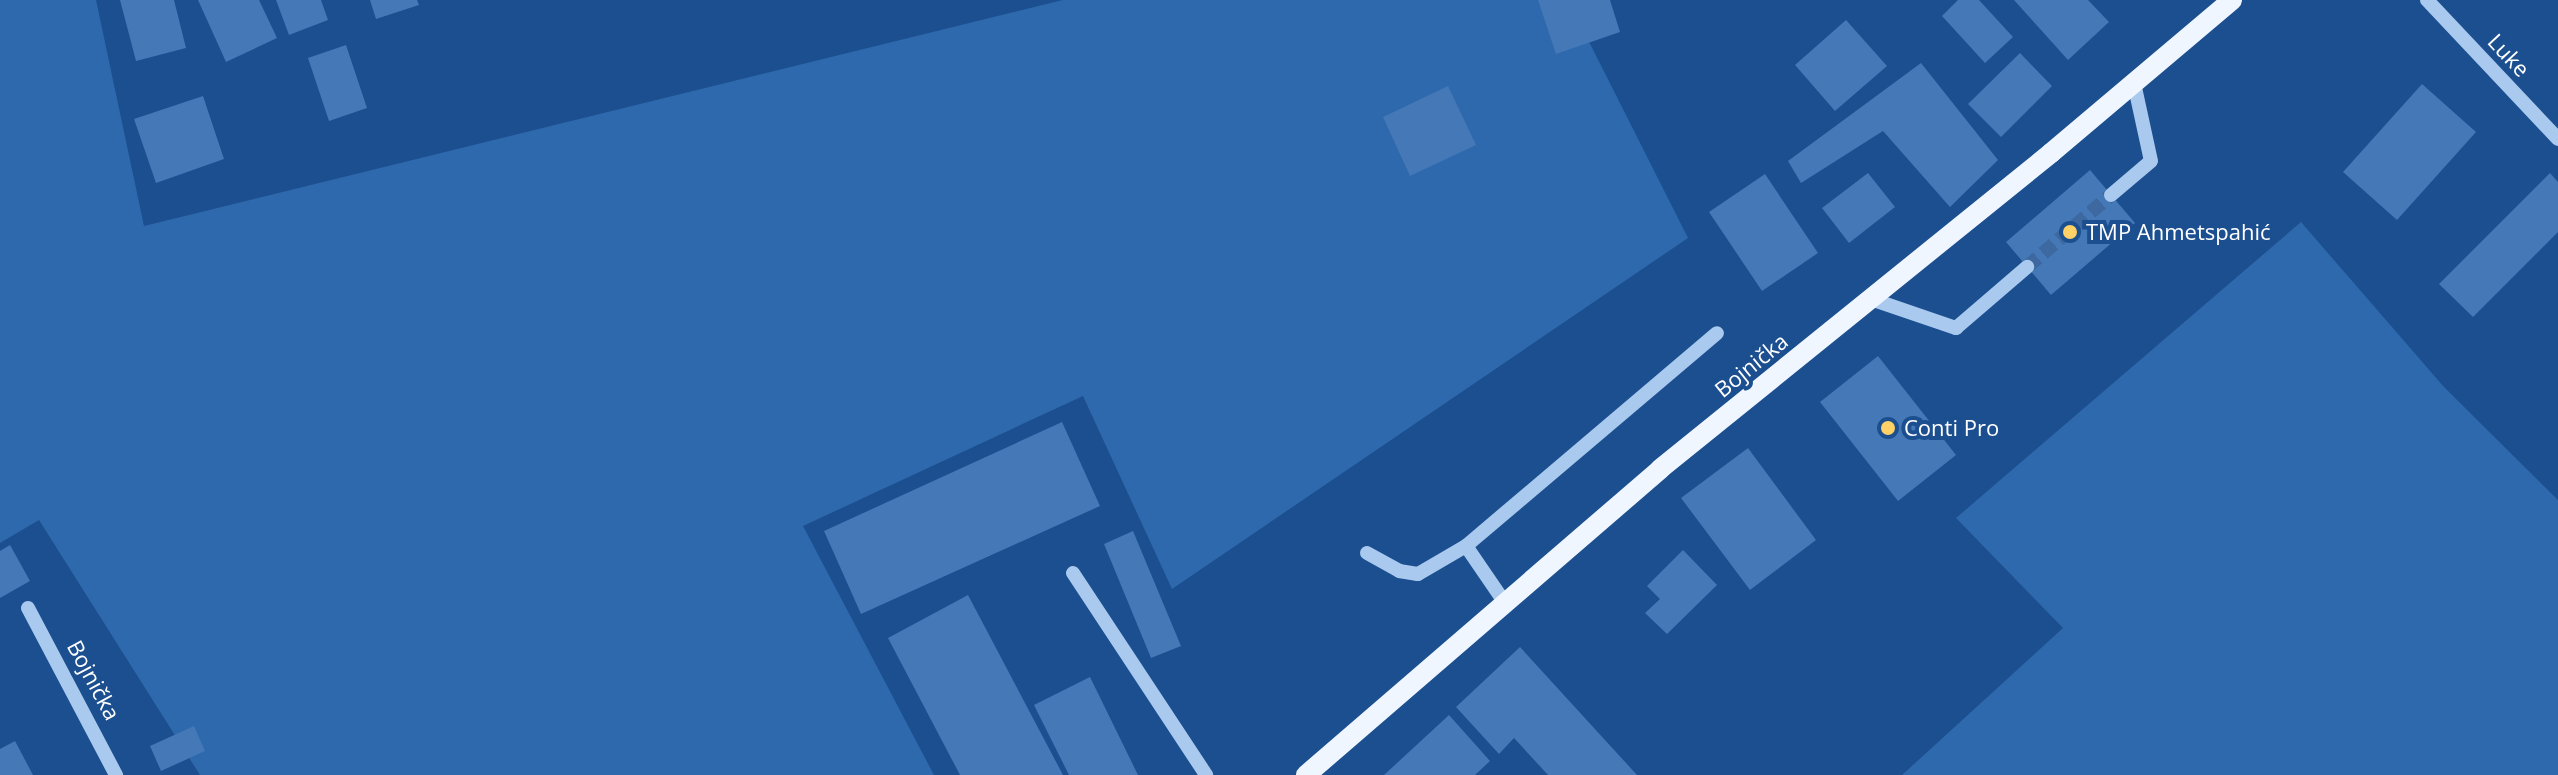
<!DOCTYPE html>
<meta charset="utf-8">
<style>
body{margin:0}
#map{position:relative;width:2558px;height:775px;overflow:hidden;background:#1b4f8f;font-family:"Open Sans",sans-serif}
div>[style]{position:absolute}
.green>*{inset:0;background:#2e69ad}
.building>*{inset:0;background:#4478b7}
.minor-tunnel>*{height:14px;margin-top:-7px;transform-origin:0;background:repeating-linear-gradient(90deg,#3d69a0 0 14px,transparent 0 21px)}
.minor>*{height:14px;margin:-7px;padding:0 7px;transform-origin:7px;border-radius:7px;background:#a9c9ee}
.major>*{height:20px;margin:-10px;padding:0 10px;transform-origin:10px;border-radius:10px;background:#f0f6ff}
.dots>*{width:22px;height:22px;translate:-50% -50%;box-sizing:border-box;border:4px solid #1b4f8f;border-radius:50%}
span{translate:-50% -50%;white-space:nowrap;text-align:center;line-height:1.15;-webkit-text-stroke:8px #1b4f8f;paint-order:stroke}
.street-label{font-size:22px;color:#fff}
.poi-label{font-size:22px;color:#fff}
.left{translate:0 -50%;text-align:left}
</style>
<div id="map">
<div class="green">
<div style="clip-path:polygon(0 0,96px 0,144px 226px,1063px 0,1568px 0,1688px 238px,1172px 589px,1083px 396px,803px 526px,934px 775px,200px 775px,39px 520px,0 543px)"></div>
<div style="clip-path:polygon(2301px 222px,2444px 387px,2558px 500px,2558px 775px,1902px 775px,2063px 628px,1956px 518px)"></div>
</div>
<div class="building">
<div style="clip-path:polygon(120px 0,174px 0,186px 48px,136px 61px)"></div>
<div style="clip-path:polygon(198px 0,259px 0,277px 38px,226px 62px)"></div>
<div style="clip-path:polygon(276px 0,321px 0,328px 20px,289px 35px)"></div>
<div style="clip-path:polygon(370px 0,417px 0,419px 5px,376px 19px)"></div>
<div style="clip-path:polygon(1538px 0,1610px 0,1620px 32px,1556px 54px)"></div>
<div style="clip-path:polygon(1958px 0,1979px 0,2013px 37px,1985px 63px,1942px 16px)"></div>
<div style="clip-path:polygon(2014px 0,2088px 0,2109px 22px,2068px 60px)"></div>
<div style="clip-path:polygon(1846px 20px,1887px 66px,1835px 111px,1795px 65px)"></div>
<div style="clip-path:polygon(346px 45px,367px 108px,329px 121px,308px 58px)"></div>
<div style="clip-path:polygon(2020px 53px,2052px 86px,2001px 137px,1968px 104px)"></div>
<div style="clip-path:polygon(1921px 63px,1998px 160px,1950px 207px,1883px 131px,1801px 183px,1788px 161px)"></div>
<div style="clip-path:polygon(2422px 84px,2476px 132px,2397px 220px,2343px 172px)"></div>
<div style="clip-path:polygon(1448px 86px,1476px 145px,1410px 176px,1383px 117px)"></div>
<div style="clip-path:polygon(203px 96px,224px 159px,156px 183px,134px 119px)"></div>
<div style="clip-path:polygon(2090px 170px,2135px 223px,2051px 295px,2006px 242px)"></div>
<div style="clip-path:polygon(1868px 173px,1895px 207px,1849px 243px,1822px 208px)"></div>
<div style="clip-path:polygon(2550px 173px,2558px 182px,2558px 232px,2473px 317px,2439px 284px)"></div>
<div style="clip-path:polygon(1765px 174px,1818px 253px,1762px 291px,1709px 212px)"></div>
<div style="clip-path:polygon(1878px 356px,1956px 455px,1898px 501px,1820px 402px)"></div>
<div style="clip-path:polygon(1062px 422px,1100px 506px,861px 614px,824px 531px)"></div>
<div style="clip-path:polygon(1748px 448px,1816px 540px,1750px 590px,1681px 498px)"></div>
<div style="clip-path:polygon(1133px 531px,1181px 646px,1151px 658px,1104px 544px)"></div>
<div style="clip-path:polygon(10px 545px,30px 581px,0 598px,0 551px)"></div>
<div style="clip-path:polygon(1683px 550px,1717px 585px,1667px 634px,1645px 613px,1660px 599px,1647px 586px)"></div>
<div style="clip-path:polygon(968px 595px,1063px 775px,960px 775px,888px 638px)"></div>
<div style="clip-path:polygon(1520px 647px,1637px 775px,1548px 775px,1514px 738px,1499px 754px,1456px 707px)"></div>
<div style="clip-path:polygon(1090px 677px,1138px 775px,1069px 775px,1034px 705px)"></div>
<div style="clip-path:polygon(1449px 715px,1490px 761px,1475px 775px,1384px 775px)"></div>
<div style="clip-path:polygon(194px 726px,205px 751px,161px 771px,150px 746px)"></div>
<div style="clip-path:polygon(15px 741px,33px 775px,0 775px,0 749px)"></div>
</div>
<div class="minor-tunnel">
<div style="left:2027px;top:267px;width:111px;rotate:-40.6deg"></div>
</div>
<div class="minor">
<div style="left:2427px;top:0;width:191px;rotate:46.7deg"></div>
<div style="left:2111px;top:195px;width:52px;rotate:-40.4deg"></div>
<div style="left:2151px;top:161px;width:80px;rotate:-102.3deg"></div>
<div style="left:1871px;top:299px;width:90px;rotate:18.8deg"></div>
<div style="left:1956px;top:328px;width:94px;rotate:-40.7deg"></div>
<div style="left:1367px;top:553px;width:37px;rotate:29deg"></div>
<div style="left:1399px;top:571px;width:19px;rotate:9deg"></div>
<div style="left:1418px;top:574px;width:56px;rotate:-30.3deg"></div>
<div style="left:1073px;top:573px;width:242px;rotate:56.6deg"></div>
<div style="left:1505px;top:603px;width:69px;rotate:-124.4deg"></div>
<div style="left:1466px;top:546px;width:329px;rotate:-40.3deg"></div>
<div style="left:28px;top:608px;width:189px;rotate:62.2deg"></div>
</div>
<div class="major">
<div style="left:1306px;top:775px;width:468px;rotate:-40.8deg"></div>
<div style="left:1660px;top:469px;width:503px;rotate:-38.94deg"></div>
<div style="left:2051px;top:153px;width:237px;rotate:-40.2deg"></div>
</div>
<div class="dots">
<div style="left:2070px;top:232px;background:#ffd166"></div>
<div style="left:1888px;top:428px;background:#ffd166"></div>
</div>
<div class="street-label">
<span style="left:2509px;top:55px;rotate:47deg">Luke</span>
<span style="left:1751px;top:365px;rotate:-39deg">Bojnička</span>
<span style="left:94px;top:680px;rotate:62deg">Bojnička</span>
</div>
<div class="poi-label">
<span class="left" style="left:2086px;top:232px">TMP Ahmetspahić</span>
<span class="left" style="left:1904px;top:428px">Conti Pro</span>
</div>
</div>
